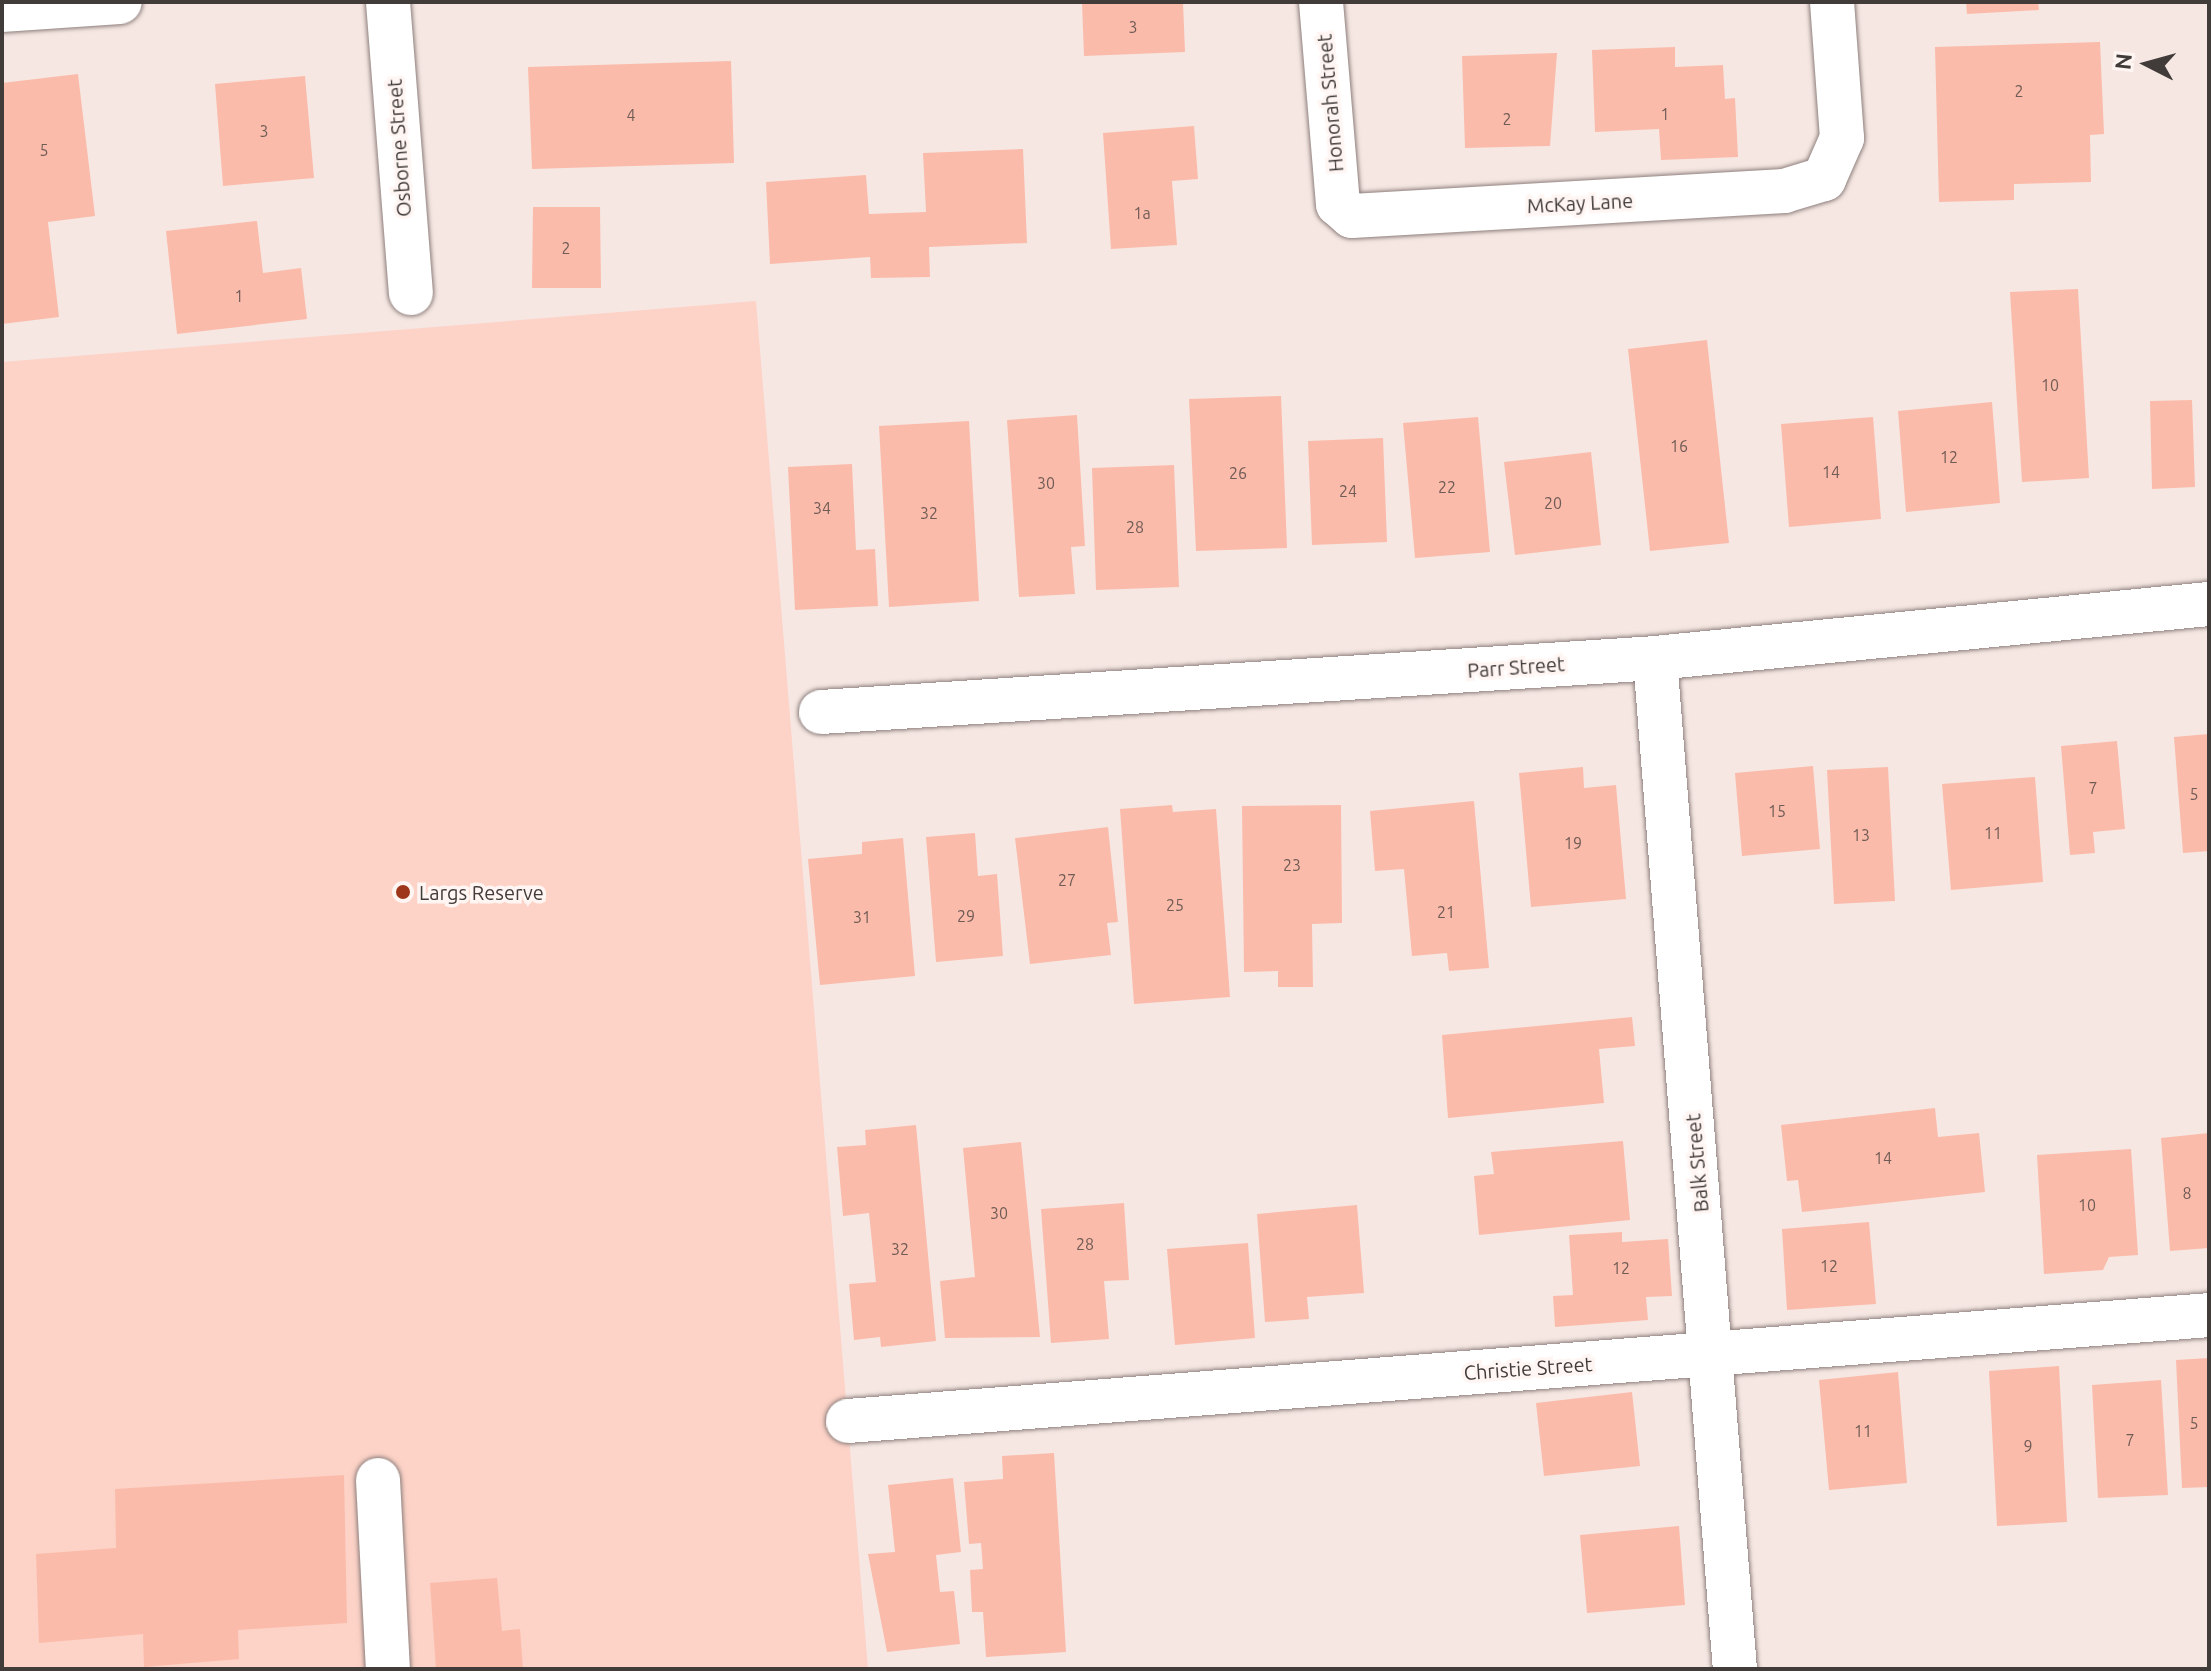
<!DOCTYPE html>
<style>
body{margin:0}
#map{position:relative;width:2211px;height:1671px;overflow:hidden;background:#f6e7e3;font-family:Ubuntu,sans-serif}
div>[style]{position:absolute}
.green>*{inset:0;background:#fdd2c7}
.building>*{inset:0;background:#fbbbaa}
.roads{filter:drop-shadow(0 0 2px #8e807d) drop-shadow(0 0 2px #8e807d)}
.minor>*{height:44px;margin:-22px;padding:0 22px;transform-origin:22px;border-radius:22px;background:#fff}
.dots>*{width:22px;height:22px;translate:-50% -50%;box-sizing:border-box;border:4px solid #fff6f3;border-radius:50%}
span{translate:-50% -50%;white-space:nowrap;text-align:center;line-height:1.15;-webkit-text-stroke:7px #fff6f3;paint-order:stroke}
.number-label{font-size:16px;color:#705c56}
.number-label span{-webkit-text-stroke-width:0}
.street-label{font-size:20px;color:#413c3a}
.poi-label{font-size:20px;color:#413c3a}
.left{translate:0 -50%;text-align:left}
.frame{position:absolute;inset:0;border:4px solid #413c3a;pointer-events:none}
.north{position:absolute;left:2107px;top:24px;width:80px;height:80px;-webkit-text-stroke:6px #fff6f3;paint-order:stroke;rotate:276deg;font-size:22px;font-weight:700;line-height:32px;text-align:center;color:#413c3a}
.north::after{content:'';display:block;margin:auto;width:28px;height:36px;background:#413c3a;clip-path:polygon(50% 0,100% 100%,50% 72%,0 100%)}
</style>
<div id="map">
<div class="green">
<div style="clip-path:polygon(756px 301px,868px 1669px,2px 1669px,2px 362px)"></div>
</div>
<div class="building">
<div style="clip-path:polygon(1082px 2px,1183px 2px,1185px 52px,1084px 56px)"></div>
<div style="clip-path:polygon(1966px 2px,2038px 2px,2039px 10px,1967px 14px)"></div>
<div style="clip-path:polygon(2100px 42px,2104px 134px,2090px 135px,2091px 182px,2014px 184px,2014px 200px,1939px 202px,1935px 47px)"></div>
<div style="clip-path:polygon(1675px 47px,1675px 67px,1723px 65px,1725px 99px,1735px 98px,1738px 157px,1661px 160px,1659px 129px,1595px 132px,1592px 50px)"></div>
<div style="clip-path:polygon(1557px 53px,1550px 146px,1465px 148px,1462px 56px)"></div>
<div style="clip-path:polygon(731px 61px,734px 163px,532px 169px,528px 67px)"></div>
<div style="clip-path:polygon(78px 74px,95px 216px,48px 222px,59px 317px,2px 324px,2px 83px)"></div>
<div style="clip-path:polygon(305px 76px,314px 178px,223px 186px,215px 84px)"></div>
<div style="clip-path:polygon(1194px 126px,1198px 179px,1172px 181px,1177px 245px,1111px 249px,1103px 133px)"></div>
<div style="clip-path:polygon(1023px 149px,1027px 243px,929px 247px,930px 277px,871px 278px,870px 257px,770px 264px,766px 182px,866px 175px,869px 214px,926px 212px,923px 153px)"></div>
<div style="clip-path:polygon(533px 207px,600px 207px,601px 288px,532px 288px)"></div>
<div style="clip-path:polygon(257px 221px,263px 273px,301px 268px,307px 319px,177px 334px,166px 231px)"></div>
<div style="clip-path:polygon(2078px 289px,2089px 478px,2022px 482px,2010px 292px)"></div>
<div style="clip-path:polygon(1707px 340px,1729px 543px,1650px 551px,1628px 349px)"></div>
<div style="clip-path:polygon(1281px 396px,1287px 548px,1196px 551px,1189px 399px)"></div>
<div style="clip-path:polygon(2192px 400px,2195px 487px,2152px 489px,2150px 401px)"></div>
<div style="clip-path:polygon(1992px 402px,2000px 503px,1906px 512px,1898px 411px)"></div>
<div style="clip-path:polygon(1077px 415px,1085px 546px,1071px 547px,1075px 594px,1019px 597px,1007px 420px)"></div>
<div style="clip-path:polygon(1478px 417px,1490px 552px,1415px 558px,1403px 423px)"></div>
<div style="clip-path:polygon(1873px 417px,1881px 519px,1789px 527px,1781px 424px)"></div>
<div style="clip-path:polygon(969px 421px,979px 601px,889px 607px,879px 426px)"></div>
<div style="clip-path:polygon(1383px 438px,1387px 542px,1312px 545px,1308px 441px)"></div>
<div style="clip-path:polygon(1591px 452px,1601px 545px,1515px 555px,1504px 462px)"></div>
<div style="clip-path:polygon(852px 464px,856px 550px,875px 549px,878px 606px,795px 610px,788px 467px)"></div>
<div style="clip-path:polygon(1174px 465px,1179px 587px,1096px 590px,1092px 468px)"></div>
<div style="clip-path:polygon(2209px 734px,2209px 851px,2183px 853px,2174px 737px)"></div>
<div style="clip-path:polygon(2117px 741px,2125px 829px,2093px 832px,2095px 853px,2070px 855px,2061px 746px)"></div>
<div style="clip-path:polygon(1813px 766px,1820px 849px,1742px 856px,1735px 773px)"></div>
<div style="clip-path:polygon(1583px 767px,1584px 788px,1616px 785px,1626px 899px,1531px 907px,1519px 773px)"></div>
<div style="clip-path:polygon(1888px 767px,1895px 901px,1834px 904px,1827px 770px)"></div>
<div style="clip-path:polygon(2035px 777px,2043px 882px,1951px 890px,1942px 784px)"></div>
<div style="clip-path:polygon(1474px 801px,1489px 968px,1449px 971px,1447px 953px,1412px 956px,1404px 869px,1375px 871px,1370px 811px)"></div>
<div style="clip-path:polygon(1172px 805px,1173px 812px,1216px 809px,1230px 997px,1134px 1004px,1120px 809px)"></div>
<div style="clip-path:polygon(1341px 805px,1342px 923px,1312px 924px,1313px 987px,1278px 987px,1278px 971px,1244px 972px,1242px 806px)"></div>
<div style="clip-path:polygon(1108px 827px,1118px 922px,1107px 923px,1111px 955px,1030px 964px,1015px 838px)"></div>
<div style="clip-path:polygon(975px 833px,978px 876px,997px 874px,1003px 956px,936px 962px,926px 837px)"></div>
<div style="clip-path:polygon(903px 838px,915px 976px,820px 985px,808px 859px,862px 854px,862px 842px)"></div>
<div style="clip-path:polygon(1632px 1017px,1635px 1046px,1599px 1049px,1604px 1103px,1448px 1118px,1442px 1035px)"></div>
<div style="clip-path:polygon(1935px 1108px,1938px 1137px,1979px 1133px,1985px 1192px,1802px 1212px,1798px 1180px,1787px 1181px,1781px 1125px)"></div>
<div style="clip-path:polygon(916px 1125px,936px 1341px,881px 1347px,880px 1337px,854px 1340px,849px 1284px,876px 1282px,869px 1213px,843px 1216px,837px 1147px,866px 1145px,865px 1130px)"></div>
<div style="clip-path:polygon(2209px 1133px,2209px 1248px,2170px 1251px,2161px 1138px)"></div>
<div style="clip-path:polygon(1623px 1141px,1630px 1220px,1479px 1235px,1474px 1176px,1494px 1174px,1491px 1152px)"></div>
<div style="clip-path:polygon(1021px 1142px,1040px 1337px,945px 1338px,940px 1281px,975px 1277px,963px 1148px)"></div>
<div style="clip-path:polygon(2131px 1149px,2138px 1255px,2109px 1257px,2103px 1270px,2044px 1274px,2037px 1155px)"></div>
<div style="clip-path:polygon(1124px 1203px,1129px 1280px,1104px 1281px,1109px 1339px,1051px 1343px,1041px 1209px)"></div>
<div style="clip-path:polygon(1357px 1205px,1364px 1293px,1307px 1297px,1309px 1319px,1265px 1322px,1257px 1214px)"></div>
<div style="clip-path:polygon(1869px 1222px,1876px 1304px,1787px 1310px,1782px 1229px)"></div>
<div style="clip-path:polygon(1622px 1232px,1622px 1242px,1668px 1239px,1672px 1296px,1646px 1297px,1648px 1320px,1555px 1327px,1553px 1296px,1573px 1295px,1569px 1235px)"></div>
<div style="clip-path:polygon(1248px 1243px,1255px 1338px,1175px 1345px,1167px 1249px)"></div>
<div style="clip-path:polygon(2209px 1358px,2209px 1487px,2182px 1488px,2176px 1360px)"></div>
<div style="clip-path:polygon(2059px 1366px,2067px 1522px,1997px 1526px,1989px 1371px)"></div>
<div style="clip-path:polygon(1898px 1372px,1907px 1483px,1829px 1490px,1819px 1380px)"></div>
<div style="clip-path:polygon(2161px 1380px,2168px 1495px,2098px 1498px,2092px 1385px)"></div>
<div style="clip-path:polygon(1632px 1392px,1640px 1466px,1544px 1476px,1536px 1403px)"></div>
<div style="clip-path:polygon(1054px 1453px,1066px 1652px,986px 1657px,983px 1612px,972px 1612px,970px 1570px,983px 1569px,981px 1543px,969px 1544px,964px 1482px,1003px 1479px,1002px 1456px)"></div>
<div style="clip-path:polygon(344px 1475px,347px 1623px,238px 1630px,239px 1659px,144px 1667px,143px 1634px,39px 1643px,36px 1554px,116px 1548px,115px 1489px)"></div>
<div style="clip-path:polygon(953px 1478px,961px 1552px,936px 1555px,940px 1592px,954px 1591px,960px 1644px,887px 1652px,868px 1554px,895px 1552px,888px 1485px)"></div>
<div style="clip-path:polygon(1679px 1526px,1685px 1605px,1587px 1613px,1580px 1535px)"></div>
<div style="clip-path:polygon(497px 1578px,502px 1631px,520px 1629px,523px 1669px,436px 1669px,430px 1583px)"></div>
</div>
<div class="roads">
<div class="minor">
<div style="left:388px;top:2px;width:292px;rotate:85.5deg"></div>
<div style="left:1321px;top:2px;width:203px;rotate:85.2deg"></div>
<div style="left:1338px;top:204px;width:18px;rotate:41deg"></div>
<div style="left:1352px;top:216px;width:433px;rotate:-3.3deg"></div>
<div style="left:1784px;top:191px;width:42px;rotate:-16.7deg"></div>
<div style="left:1824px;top:179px;width:45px;rotate:-66.3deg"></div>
<div style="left:1842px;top:138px;width:136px;rotate:-94.2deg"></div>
<div style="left:2px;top:10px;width:118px;rotate:-3.9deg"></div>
<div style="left:1655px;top:658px;width:1014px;rotate:85.48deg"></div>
<div style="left:821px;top:712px;width:836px;rotate:-3.7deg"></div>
<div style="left:1655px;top:658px;width:557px;rotate:-5.57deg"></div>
<div style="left:848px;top:1421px;width:1365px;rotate:-4.45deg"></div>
<div style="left:378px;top:1480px;width:189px;rotate:87deg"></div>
</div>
</div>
<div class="dots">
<div style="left:403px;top:892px;background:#9e361b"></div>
</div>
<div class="number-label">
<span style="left:1133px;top:27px">3</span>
<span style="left:2019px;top:91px">2</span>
<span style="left:1665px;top:114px">1</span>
<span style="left:631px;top:115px">4</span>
<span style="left:1507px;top:119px">2</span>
<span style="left:264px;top:131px">3</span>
<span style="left:44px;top:150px">5</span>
<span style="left:1142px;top:213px">1a</span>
<span style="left:566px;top:248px">2</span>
<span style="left:239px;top:296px">1</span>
<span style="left:2050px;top:385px">10</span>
<span style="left:1679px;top:446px">16</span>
<span style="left:1949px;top:457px">12</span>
<span style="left:1831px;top:472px">14</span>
<span style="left:1238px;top:473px">26</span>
<span style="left:1046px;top:483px">30</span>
<span style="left:1447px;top:487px">22</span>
<span style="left:1348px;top:491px">24</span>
<span style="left:1553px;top:503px">20</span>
<span style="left:822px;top:508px">34</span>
<span style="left:929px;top:513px">32</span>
<span style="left:1135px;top:527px">28</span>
<span style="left:2093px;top:788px">7</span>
<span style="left:2194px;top:794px">5</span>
<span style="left:1777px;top:811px">15</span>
<span style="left:1993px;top:833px">11</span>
<span style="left:1861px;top:835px">13</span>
<span style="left:1573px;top:843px">19</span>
<span style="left:1292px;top:865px">23</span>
<span style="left:1067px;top:880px">27</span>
<span style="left:1175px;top:905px">25</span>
<span style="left:1446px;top:912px">21</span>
<span style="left:966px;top:916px">29</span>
<span style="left:862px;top:917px">31</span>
<span style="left:1883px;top:1158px">14</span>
<span style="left:2187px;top:1193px">8</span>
<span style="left:2087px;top:1205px">10</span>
<span style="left:999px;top:1213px">30</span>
<span style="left:1085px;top:1244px">28</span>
<span style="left:900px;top:1249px">32</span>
<span style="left:1829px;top:1266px">12</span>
<span style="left:1621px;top:1268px">12</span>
<span style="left:2194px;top:1423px">5</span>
<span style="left:1863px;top:1431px">11</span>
<span style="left:2130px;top:1440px">7</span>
<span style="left:2028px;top:1446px">9</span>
</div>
<div class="street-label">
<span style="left:1330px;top:103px;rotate:-95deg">Honorah Street</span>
<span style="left:399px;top:148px;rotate:-94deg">Osborne Street</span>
<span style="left:1580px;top:203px;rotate:-3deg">McKay Lane</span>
<span style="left:1516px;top:667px;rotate:-4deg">Parr Street</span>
<span style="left:1697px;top:1163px;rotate:-95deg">Balk Street</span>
<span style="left:1528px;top:1368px;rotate:-4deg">Christie Street</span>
</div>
<div class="poi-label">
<span class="left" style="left:419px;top:892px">Largs Reserve</span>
</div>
<div class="frame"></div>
<div class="north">N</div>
</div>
